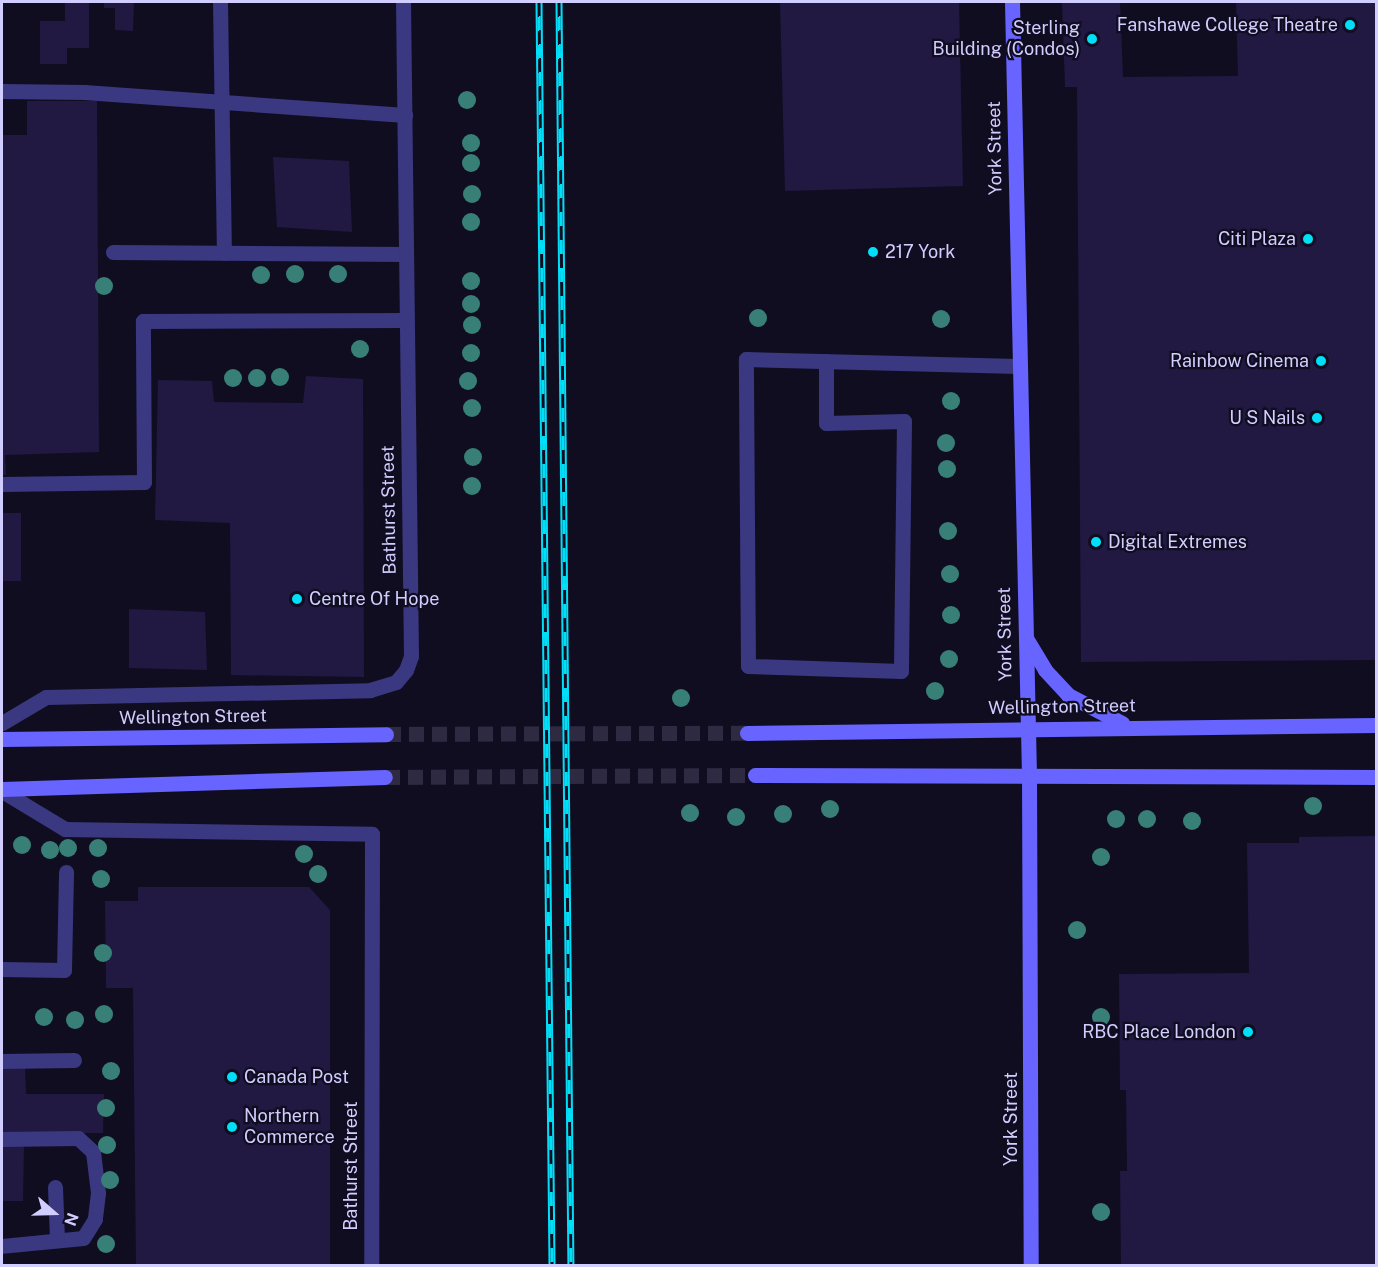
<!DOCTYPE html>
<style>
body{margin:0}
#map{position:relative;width:1378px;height:1267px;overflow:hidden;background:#100d21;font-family:"Public Sans",sans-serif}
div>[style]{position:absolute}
.building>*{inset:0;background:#211942}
.secondary-tunnel>*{height:15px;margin-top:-7.5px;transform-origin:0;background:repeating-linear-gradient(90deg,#2d2a42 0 15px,transparent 0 23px)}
.lane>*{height:15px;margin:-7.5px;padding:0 7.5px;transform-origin:7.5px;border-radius:7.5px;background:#3a3880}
.street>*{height:15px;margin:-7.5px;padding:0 7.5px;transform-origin:7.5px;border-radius:7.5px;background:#3a3880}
.secondary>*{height:15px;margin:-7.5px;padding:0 7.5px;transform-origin:7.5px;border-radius:7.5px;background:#6864ff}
.rail>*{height:7px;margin-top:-3.5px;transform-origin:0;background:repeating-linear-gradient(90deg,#100d21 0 14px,#00def8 0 28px);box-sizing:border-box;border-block:2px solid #00def8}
.trees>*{width:18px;height:18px;margin:-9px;border-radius:50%;background:#388077}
.dots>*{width:16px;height:16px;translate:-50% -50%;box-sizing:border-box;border:3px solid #100d21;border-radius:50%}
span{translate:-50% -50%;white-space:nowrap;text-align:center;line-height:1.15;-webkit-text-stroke:4.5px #100d21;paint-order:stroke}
.poi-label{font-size:18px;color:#d2cdff}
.right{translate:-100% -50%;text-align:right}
.left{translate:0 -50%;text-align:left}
.street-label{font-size:18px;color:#d2cdff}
.frame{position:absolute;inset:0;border:3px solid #d2cdff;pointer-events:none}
.north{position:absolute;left:24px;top:1183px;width:60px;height:60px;-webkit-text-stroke:4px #100d21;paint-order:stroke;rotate:110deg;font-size:16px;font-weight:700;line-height:24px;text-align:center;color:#d2cdff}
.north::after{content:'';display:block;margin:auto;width:21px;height:27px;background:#d2cdff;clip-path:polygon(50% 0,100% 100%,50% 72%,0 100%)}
</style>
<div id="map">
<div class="building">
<div style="clip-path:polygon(65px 2px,89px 2px,89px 48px,67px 48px,67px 64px,40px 64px,40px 21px,65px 21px)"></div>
<div style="clip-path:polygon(104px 2px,134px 2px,133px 31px,115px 30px,115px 8px,104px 8px)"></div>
<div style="clip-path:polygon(780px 2px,959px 2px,963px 186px,785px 191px)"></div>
<div style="clip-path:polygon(1062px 2px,1120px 2px,1123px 77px,1238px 76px,1236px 2px,1376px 2px,1376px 660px,1081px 662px,1077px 87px,1065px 87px)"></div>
<div style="clip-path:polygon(27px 101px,97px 101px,99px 452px,5px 455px,6px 475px,2px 475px,2px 135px,27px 135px)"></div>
<div style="clip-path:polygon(273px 157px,349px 161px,352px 232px,277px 227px)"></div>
<div style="clip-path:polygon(306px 376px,363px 379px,364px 677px,231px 675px,230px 523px,155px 520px,158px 380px,212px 381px,214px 402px,303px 403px)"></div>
<div style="clip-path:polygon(2px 513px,21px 513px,21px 581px,2px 581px)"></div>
<div style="clip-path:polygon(129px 609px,205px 612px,207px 670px,129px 668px)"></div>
<div style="clip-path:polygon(1376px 836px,1376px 1266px,1121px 1266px,1120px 1171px,1127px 1171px,1126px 1090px,1120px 1090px,1119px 974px,1249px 973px,1247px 843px,1299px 843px,1299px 837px)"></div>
<div style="clip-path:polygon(138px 887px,309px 887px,330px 910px,330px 1266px,136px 1266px,133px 988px,106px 988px,105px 901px,138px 901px)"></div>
<div style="clip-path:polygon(25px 1068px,26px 1094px,104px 1094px,103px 1133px,2px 1133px,2px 1069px)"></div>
<div style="clip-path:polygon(2px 1144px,24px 1144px,23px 1201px,2px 1201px)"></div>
</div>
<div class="secondary-tunnel">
<div style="left:386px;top:734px;width:361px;rotate:-0.2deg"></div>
<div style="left:385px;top:777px;width:370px;rotate:-0.3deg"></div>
</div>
<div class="lane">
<div style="left:220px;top:2px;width:251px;rotate:89.1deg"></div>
<div style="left:2px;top:91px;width:82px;rotate:0.7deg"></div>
<div style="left:84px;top:92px;width:322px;rotate:4.1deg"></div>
<div style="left:113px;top:252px;width:293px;rotate:0.4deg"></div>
<div style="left:826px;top:361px;width:62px;rotate:90deg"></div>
<div style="left:826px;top:423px;width:78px;rotate:-1.5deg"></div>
<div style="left:904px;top:421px;width:250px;rotate:90.7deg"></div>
<div style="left:901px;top:671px;width:153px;rotate:-178.1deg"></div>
<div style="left:748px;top:666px;width:307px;rotate:-90.4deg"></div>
<div style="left:746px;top:359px;width:273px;rotate:1.5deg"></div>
<div style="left:2px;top:484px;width:142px;rotate:-0.8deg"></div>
<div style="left:144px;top:482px;width:161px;rotate:-90.4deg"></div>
<div style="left:143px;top:321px;width:263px;rotate:-0.2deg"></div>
<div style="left:2px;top:969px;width:62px;rotate:0.9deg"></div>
<div style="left:64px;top:970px;width:98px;rotate:-88.8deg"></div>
<div style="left:2px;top:1061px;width:72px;rotate:-0.8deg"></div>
<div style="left:2px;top:1139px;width:76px;rotate:-0.8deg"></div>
<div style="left:78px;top:1138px;width:21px;rotate:43deg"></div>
<div style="left:93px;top:1152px;width:41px;rotate:83deg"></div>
<div style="left:98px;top:1193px;width:26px;rotate:97deg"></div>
<div style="left:95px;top:1219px;width:22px;rotate:122deg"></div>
<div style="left:83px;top:1238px;width:81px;rotate:174.4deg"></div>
<div style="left:55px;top:1187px;width:53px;rotate:87.8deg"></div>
</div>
<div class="street">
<div style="left:2px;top:723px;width:51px;rotate:-30.6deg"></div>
<div style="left:46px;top:697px;width:324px;rotate:-1.2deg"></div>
<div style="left:370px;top:690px;width:27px;rotate:-17deg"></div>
<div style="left:396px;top:682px;width:16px;rotate:-50deg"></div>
<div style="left:406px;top:670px;width:15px;rotate:-70deg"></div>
<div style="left:411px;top:656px;width:654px;rotate:-90.7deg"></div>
<div style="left:2px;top:791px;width:74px;rotate:31.1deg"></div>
<div style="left:65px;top:829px;width:307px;rotate:0.9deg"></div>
<div style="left:372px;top:834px;width:432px;rotate:90.1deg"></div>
</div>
<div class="secondary">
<div style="left:1012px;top:2px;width:773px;rotate:88.74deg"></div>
<div style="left:1029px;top:775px;width:491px;rotate:89.8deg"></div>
<div style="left:1026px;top:638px;width:37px;rotate:59deg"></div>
<div style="left:1045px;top:670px;width:34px;rotate:47deg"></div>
<div style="left:1068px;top:695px;width:61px;rotate:27.4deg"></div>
<div style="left:747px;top:733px;width:629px;rotate:-0.73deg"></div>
<div style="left:2px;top:739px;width:384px;rotate:-0.7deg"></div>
<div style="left:755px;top:775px;width:621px;rotate:0.18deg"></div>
<div style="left:2px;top:789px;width:383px;rotate:-1.8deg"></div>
</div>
<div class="rail">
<div style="left:539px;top:2px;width:1264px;rotate:89.41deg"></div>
<div style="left:559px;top:2px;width:1264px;rotate:89.46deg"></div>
</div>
<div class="trees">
<div style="left:467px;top:100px"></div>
<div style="left:471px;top:143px"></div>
<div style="left:471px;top:163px"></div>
<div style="left:472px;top:194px"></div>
<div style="left:471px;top:222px"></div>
<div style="left:295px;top:274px"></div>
<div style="left:338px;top:274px"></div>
<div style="left:261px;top:275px"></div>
<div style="left:471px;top:281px"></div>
<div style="left:104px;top:286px"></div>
<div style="left:471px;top:304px"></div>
<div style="left:758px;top:318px"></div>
<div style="left:941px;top:319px"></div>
<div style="left:472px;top:325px"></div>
<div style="left:360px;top:349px"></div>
<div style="left:471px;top:353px"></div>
<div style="left:280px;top:377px"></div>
<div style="left:233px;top:378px"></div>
<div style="left:257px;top:378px"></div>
<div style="left:468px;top:381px"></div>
<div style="left:951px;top:401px"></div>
<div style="left:472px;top:408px"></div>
<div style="left:946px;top:443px"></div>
<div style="left:473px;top:457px"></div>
<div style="left:947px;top:469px"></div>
<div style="left:472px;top:486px"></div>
<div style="left:948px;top:531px"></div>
<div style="left:950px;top:574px"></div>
<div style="left:951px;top:615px"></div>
<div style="left:949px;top:659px"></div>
<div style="left:935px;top:691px"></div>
<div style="left:681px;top:698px"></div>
<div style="left:1313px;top:806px"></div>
<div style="left:830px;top:809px"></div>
<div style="left:690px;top:813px"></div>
<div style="left:783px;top:814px"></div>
<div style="left:736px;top:817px"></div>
<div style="left:1116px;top:819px"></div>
<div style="left:1147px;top:819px"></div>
<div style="left:1192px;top:821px"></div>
<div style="left:22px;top:845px"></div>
<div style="left:68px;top:848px"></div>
<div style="left:98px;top:848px"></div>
<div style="left:50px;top:850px"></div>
<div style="left:304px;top:854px"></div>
<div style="left:1101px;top:857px"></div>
<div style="left:318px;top:874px"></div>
<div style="left:101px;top:879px"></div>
<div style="left:1077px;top:930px"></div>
<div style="left:103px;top:953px"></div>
<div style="left:104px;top:1014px"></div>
<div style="left:44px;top:1017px"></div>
<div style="left:1101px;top:1017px"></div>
<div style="left:75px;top:1020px"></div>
<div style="left:111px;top:1071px"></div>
<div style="left:106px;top:1108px"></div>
<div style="left:107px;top:1145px"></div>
<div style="left:110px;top:1180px"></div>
<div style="left:1101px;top:1212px"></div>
<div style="left:106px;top:1244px"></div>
</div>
<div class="dots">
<div style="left:1350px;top:25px;background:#00def8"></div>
<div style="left:1092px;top:39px;background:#00def8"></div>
<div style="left:1308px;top:239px;background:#00def8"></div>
<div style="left:873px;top:252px;background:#00def8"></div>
<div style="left:1321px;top:361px;background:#00def8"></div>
<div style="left:1317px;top:418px;background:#00def8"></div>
<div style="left:1096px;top:542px;background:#00def8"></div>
<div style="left:297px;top:599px;background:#00def8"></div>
<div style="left:1248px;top:1032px;background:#00def8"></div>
<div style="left:232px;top:1077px;background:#00def8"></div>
<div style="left:232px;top:1127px;background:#00def8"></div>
</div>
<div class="poi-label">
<span class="right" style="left:1338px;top:25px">Fanshawe College Theatre</span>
<span class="right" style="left:1080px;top:39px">Sterling<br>Building (Condos)</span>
<span class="right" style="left:1296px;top:239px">Citi Plaza</span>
<span class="left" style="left:885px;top:252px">217 York</span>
<span class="right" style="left:1309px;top:361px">Rainbow Cinema</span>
<span class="right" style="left:1305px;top:418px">U S Nails</span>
<span class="left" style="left:1108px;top:542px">Digital Extremes</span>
<span class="left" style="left:309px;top:599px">Centre Of Hope</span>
<span class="right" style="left:1236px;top:1032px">RBC Place London</span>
<span class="left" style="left:244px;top:1077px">Canada Post</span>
<span class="left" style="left:244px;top:1127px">Northern<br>Commerce</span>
</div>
<div class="street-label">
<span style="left:995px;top:148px;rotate:-91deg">York Street</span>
<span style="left:389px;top:510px;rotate:-91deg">Bathurst Street</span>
<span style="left:1005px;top:634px;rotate:-91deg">York Street</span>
<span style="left:1062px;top:707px;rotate:-1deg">Wellington Street</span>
<span style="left:193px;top:717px;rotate:-1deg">Wellington Street</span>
<span style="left:1011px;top:1119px;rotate:-90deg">York Street</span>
<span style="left:351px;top:1166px;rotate:-90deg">Bathurst Street</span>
</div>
<div class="frame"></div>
<div class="north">N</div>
</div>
